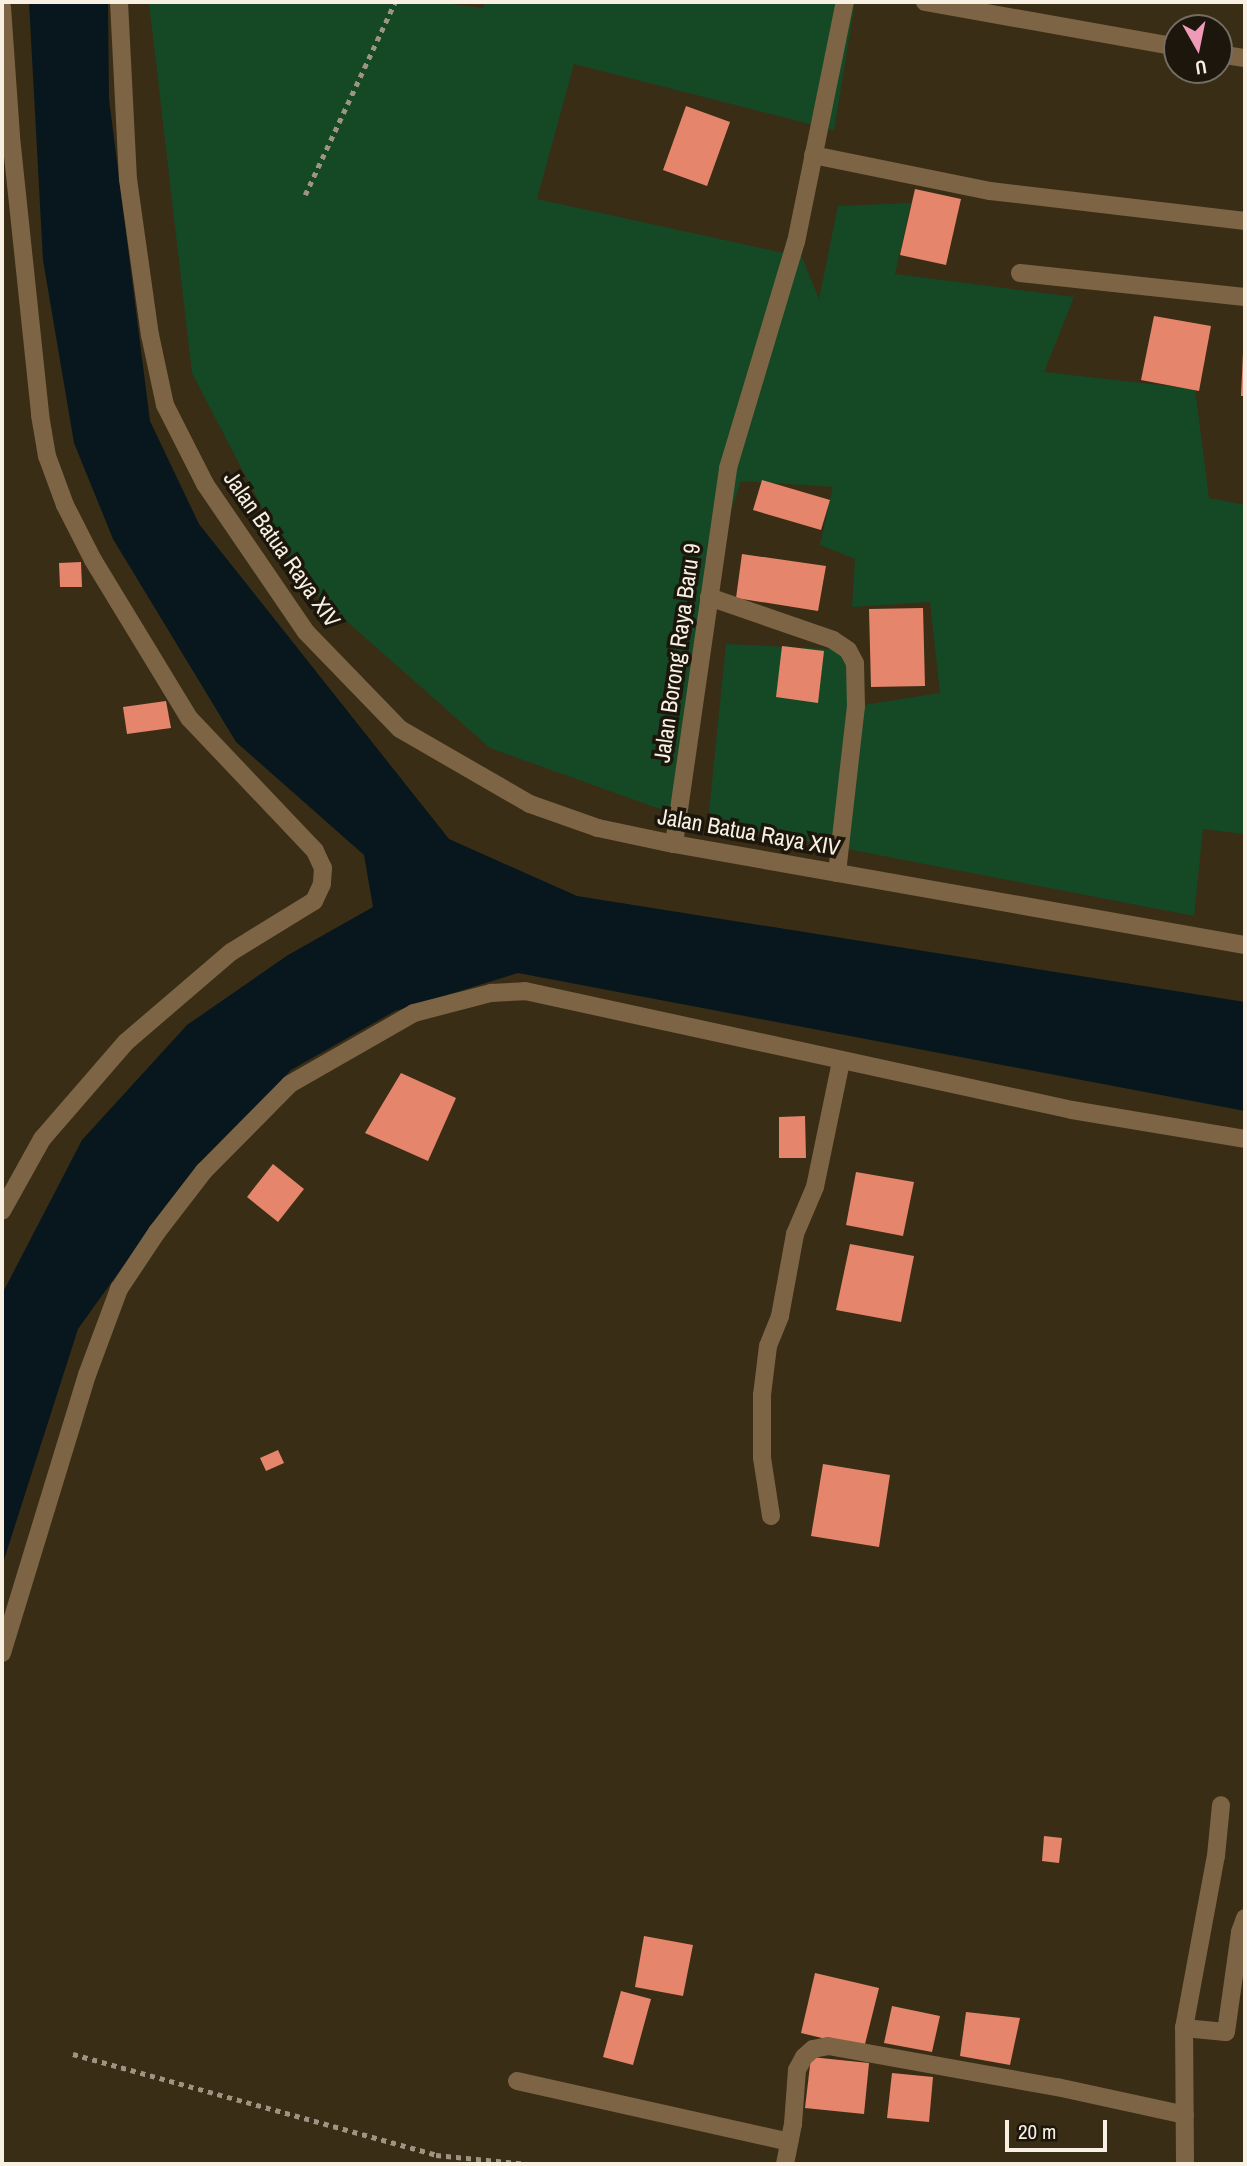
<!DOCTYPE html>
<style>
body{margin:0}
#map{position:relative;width:1247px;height:2166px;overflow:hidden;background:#392d15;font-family:"Archivo Narrow",sans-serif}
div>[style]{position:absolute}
.green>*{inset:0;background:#154925}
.water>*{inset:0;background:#08171e}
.building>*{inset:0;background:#e5866c}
.path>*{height:4.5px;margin-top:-2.25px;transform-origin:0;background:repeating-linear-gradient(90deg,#9d9481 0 5px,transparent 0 10px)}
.street>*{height:18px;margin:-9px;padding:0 9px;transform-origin:9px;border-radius:9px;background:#7d6445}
span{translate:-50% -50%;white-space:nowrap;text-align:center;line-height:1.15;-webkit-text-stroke:7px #1c160c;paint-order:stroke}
.street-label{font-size:23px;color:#f8f0e2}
.frame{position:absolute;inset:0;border:4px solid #f8f0e2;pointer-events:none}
.north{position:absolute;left:1163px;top:14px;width:70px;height:70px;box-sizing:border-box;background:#1c160c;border:2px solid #746d62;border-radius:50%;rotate:171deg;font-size:19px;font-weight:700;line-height:28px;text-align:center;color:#f8f0e2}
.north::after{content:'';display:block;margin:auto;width:24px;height:32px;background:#ef9ab7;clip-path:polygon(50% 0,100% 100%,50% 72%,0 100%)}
.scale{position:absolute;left:1005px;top:2120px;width:102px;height:32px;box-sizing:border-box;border:4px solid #f8f0e2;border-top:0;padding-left:9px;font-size:21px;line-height:24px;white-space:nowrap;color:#f8f0e2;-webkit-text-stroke:5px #1c160c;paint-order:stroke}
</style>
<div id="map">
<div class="green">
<div style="clip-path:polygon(149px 2px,434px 2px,483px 8px,485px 2px,855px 2px,834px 130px,574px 64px,537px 199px,802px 257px,819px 299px,838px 206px,911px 203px,895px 274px,1074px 297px,1044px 372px,1195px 389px,1209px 498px,1245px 505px,1245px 834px,1203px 829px,1194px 916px,708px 822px,726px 644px,852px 650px,851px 707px,940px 693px,930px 602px,852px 607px,855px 559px,820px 545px,833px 487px,741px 481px,726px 525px,671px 813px,490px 748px,299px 579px,192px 373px)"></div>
</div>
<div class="water">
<div style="clip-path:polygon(29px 2px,108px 2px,109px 99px,150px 421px,199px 524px,449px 839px,577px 896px,1245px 1002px,1245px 1111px,518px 973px,395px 1011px,291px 1070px,172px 1198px,78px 1329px,2px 1566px,2px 1294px,82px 1140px,187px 1025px,288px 955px,373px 907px,364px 855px,236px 742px,113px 539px,74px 443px,43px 260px)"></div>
</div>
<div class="building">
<div style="clip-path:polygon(686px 106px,730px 122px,707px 186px,663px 170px)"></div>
<div style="clip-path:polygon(915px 189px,961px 199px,946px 265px,900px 255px)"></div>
<div style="clip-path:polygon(1154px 316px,1211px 326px,1199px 391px,1141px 380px)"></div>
<div style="clip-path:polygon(1243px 353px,1245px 353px,1245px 396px,1241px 396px)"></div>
<div style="clip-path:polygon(762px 480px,830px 500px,821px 530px,753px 510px)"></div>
<div style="clip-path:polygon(742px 554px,826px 566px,818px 611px,736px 598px)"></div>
<div style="clip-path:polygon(81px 562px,82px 587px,60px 587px,59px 563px)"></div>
<div style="clip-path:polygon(923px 608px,925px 686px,871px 687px,869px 609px)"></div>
<div style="clip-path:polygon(782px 646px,824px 651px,818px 703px,776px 697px)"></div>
<div style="clip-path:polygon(166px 701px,171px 728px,127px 734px,123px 707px)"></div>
<div style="clip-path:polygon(401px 1073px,456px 1098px,428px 1161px,365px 1133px)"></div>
<div style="clip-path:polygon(805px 1116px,806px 1158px,779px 1158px,779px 1117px)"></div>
<div style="clip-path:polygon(273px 1164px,304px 1189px,278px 1222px,247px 1197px)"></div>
<div style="clip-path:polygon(856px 1172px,914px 1182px,903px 1236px,846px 1225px)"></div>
<div style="clip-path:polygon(850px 1244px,914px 1256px,901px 1322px,836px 1310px)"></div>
<div style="clip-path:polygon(278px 1450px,284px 1463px,266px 1471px,260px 1458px)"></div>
<div style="clip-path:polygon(823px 1464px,890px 1475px,879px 1547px,811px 1536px)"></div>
<div style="clip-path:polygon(1044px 1836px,1062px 1838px,1059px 1863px,1042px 1861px)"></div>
<div style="clip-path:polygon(644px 1936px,693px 1945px,683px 1996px,635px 1987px)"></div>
<div style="clip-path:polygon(815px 1973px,879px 1988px,864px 2048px,801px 2033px)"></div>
<div style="clip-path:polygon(621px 1991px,651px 1999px,633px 2065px,603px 2057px)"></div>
<div style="clip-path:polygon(892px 2006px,940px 2016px,932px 2052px,884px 2043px)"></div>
<div style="clip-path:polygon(966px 2012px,1020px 2018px,1010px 2065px,960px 2056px)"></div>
<div style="clip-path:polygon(811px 2057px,869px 2063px,864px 2114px,805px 2108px)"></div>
<div style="clip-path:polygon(892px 2073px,933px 2077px,929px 2122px,887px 2118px)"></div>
</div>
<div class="path">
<div style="left:305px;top:195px;width:213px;rotate:-65deg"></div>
<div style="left:73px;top:2054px;width:377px;rotate:15.5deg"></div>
<div style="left:436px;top:2155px;width:92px;rotate:5.6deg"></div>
</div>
<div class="street">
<div style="left:119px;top:2px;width:177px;rotate:87.1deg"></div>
<div style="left:128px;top:179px;width:158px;rotate:82deg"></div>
<div style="left:150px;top:335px;width:72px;rotate:77.9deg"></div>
<div style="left:165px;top:405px;width:89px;rotate:63.1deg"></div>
<div style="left:205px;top:484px;width:179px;rotate:55.7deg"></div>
<div style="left:306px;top:632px;width:135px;rotate:45.9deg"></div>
<div style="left:400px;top:729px;width:150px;rotate:30deg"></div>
<div style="left:530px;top:804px;width:72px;rotate:19.4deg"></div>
<div style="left:598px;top:828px;width:78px;rotate:11.9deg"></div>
<div style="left:674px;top:844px;width:580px;rotate:10.03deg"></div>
<div style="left:925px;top:2px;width:256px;rotate:10.1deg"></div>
<div style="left:2px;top:7px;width:130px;rotate:86deg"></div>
<div style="left:11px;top:137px;width:280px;rotate:84deg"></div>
<div style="left:40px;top:415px;width:42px;rotate:80.3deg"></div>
<div style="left:47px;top:456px;width:52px;rotate:69.8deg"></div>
<div style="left:65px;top:505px;width:62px;rotate:63deg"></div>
<div style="left:93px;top:560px;width:185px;rotate:58.7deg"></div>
<div style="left:189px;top:718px;width:183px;rotate:46.5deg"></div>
<div style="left:315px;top:851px;width:19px;rotate:65deg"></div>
<div style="left:323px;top:868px;width:16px;rotate:94deg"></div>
<div style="left:322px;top:884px;width:19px;rotate:115deg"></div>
<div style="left:314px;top:901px;width:97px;rotate:148.4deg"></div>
<div style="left:231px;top:952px;width:138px;rotate:139.4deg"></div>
<div style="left:126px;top:1042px;width:128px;rotate:130.9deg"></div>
<div style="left:42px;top:1139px;width:82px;rotate:119.1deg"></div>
<div style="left:1219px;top:54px;width:26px;rotate:9deg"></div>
<div style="left:813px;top:155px;width:181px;rotate:11.5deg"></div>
<div style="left:990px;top:191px;width:257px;rotate:6.7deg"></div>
<div style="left:1020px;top:273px;width:226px;rotate:6.1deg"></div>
<div style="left:709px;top:597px;width:131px;rotate:19.1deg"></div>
<div style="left:833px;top:640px;width:18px;rotate:34deg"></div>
<div style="left:848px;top:650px;width:15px;rotate:62deg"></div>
<div style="left:855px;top:663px;width:43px;rotate:88.7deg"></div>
<div style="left:856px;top:706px;width:168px;rotate:96.5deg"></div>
<div style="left:674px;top:844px;width:380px;rotate:-81.8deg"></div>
<div style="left:728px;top:468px;width:236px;rotate:-73.3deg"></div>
<div style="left:796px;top:242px;width:245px;rotate:-78.5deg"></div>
<div style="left:771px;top:1516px;width:59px;rotate:-98.8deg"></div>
<div style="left:762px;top:1458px;width:63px;rotate:-90deg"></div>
<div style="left:762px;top:1395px;width:49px;rotate:-83deg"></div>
<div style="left:768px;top:1346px;width:32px;rotate:-68deg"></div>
<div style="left:780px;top:1316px;width:83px;rotate:-79.6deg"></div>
<div style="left:795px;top:1234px;width:51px;rotate:-66.9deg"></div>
<div style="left:815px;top:1187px;width:129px;rotate:-78.3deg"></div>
<div style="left:2px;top:1653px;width:291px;rotate:-73deg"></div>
<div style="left:87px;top:1375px;width:92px;rotate:-69.6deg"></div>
<div style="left:119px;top:1289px;width:69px;rotate:-56.3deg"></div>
<div style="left:157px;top:1232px;width:77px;rotate:-52.4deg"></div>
<div style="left:204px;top:1171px;width:122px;rotate:-45.3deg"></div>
<div style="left:290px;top:1084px;width:143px;rotate:-29.8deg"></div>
<div style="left:414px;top:1013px;width:80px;rotate:-14.6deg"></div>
<div style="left:491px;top:993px;width:34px;rotate:-3deg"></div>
<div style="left:525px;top:991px;width:560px;rotate:12.27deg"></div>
<div style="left:1072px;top:1110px;width:175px;rotate:9.5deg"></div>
<div style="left:1184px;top:2028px;width:42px;rotate:5.4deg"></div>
<div style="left:1226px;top:2032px;width:101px;rotate:-82deg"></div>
<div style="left:1240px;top:1932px;width:15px;rotate:-70deg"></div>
<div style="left:517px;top:2081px;width:279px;rotate:12.6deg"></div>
<div style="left:785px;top:2164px;width:41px;rotate:-78.7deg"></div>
<div style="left:793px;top:2124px;width:54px;rotate:-85.8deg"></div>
<div style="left:797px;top:2070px;width:15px;rotate:-62deg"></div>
<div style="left:804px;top:2057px;width:12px;rotate:-42deg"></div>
<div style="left:813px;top:2049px;width:15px;rotate:-11deg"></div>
<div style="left:828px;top:2046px;width:233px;rotate:10.2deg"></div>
<div style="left:1057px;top:2087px;width:131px;rotate:12.3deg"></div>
<div style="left:1185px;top:2164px;width:136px;rotate:-90.4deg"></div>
<div style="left:1184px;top:2028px;width:175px;rotate:-79.5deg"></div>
<div style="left:1216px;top:1856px;width:51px;rotate:-84.4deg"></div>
</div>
<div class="street-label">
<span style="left:282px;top:549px;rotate:55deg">Jalan Batua Raya XIV</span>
<span style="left:677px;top:653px;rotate:-82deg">Jalan Borong Raya Baru 9</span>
<span style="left:749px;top:832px;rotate:10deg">Jalan Batua Raya XIV</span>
</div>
<div class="frame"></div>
<div class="north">U</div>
<div class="scale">20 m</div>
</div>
